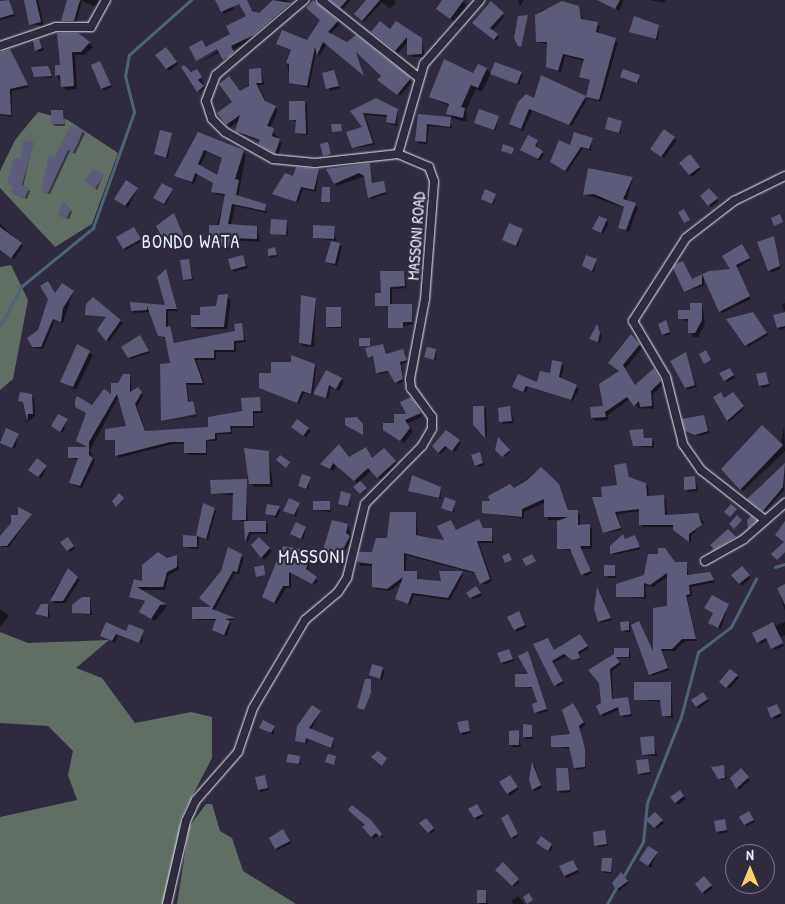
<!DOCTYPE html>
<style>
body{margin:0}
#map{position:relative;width:785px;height:904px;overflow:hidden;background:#2f2a3d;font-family:"Patrick Hand",sans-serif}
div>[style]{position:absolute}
.green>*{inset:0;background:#606e64}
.shadow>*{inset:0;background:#0007}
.round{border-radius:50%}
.stream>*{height:2.5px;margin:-1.25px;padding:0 1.25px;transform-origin:1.25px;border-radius:1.25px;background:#4c6476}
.building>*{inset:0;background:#5c5c7a}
.roads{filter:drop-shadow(0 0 1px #e8f1f8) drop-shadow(0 0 1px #e8f1f8)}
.minor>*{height:8px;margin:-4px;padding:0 4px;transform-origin:4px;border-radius:4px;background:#2f2a3d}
span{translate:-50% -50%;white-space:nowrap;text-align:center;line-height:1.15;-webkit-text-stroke:4.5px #2f2a3d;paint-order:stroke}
.street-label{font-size:16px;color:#e8f1f8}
.neighbourhood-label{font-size:18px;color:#e8f1f8;letter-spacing:1px}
.north{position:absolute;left:725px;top:844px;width:50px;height:50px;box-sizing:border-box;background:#2f2a3d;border:1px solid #797a88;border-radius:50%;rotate:0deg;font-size:14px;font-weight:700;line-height:20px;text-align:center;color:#e8f1f8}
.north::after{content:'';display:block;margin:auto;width:18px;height:22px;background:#ffd166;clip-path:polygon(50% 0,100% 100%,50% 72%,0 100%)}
</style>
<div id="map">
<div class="green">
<div style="clip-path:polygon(38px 112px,68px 120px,118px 153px,92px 224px,55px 247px,0 188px,0 171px,15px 140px)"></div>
<div style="clip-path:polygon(11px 265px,28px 300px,13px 379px,0 390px,0 267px)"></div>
<div style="clip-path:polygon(0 632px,28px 643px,109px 640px,76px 668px,102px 678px,135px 723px,191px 712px,212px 717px,212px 758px,181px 818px,168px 904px,0 904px,0 817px,77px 800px,68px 775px,73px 751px,48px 726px,0 723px)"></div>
<div style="clip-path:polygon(206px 804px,212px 804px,220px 831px,232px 838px,243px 871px,296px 904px,177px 904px,189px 827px)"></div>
</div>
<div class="shadow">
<div style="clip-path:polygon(9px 0,15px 16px,0 20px,0 2px)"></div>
<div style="clip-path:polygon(25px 0,38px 0,44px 26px,31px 24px)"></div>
<div style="clip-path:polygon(68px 0,81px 2px,82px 0,100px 0,96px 7px,82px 1px,76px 23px,64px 23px)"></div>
<div style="clip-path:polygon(218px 0,231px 0,234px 9px,224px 14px)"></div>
<div style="clip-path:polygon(238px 0,259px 15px,274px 0,286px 0,293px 7px,257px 38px,233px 50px,236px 56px,227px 62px,220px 52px,200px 63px,223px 47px,197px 59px,202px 42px,207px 48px,232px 35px,248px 17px)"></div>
<div style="clip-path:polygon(314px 0,340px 24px,330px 34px,412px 82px,400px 96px,356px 51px,364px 76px,326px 44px,320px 56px,316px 52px,309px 88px,290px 82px,287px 63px,292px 51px,277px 44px,307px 41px,321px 20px,308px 8px)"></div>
<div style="clip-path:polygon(330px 0,351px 0,343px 9px)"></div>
<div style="clip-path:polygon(366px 0,394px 0,396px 2px,390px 9px,382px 2px,364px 22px,356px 14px)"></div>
<div style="clip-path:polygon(444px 0,461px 0,467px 5px,455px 22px,441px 12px)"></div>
<div style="clip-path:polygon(518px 0,524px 0,520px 6px)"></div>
<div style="clip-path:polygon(606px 0,624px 0,619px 11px)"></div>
<div style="clip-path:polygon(650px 0,666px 0,665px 3px)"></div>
<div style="clip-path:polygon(491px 3px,505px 16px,492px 31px,499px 37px,496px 41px,476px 25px)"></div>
<div style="clip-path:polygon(555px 4px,578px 7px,583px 20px,600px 26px,598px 34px,618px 42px,601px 102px,588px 98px,572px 126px,532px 111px,523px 131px,510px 124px,535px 100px,587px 99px,591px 81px,581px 77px,585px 61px,565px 56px,561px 72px,550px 69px,549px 44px,537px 42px,541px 10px,556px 9px)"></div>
<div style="clip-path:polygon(659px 26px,658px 40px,631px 31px)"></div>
<div style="clip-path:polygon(390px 30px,421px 39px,425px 57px,412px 57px,408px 42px,398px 53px,375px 35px)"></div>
<div style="clip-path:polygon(78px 34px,93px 47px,85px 55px,75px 55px,77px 89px,66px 90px,56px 75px)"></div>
<div style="clip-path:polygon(39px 40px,44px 50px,39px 52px,37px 50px)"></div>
<div style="clip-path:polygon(9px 50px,29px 87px,12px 91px,12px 117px,0 115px,0 51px)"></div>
<div style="clip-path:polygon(168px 51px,178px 64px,169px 71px,157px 55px)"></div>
<div style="clip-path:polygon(100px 62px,112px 87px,104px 91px,102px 88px)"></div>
<div style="clip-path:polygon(48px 67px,53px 78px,35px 76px)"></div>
<div style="clip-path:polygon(486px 69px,491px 73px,482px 92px,476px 89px,466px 110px,467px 122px,452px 118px,449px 106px,431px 97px)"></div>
<div style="clip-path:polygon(185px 70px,198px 72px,205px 88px,200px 92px)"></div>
<div style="clip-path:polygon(261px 70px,264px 85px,258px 85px,267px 103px,278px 110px,270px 128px,282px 143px,278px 156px,261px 141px,239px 134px,240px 120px,230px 127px,227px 124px,234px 103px)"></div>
<div style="clip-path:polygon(334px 71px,340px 88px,330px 91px,323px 74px)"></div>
<div style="clip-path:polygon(492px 73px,521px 73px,523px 75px,519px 85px)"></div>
<div style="clip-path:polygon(639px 76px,639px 84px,622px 77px)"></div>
<div style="clip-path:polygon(305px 102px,307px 104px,308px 135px,298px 134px,297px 122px,290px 119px)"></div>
<div style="clip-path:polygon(398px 110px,397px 126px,390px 124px,388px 117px,365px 115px,375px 145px,353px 148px,364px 128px,352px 111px)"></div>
<div style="clip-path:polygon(63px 111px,65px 126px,55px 126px,53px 124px)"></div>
<div style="clip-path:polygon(419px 116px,450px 118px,452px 128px,429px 126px,427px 144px,418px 143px)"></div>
<div style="clip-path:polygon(498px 117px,496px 131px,476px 123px)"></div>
<div style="clip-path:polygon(621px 122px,621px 134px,606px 129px)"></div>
<div style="clip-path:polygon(70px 127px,85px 133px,75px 154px,70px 151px,50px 194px,45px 193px)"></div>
<div style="clip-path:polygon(664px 131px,677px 140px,664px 158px,654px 151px)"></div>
<div style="clip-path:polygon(evenodd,199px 133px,246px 154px,238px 197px,265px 205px,267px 213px,235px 206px,231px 226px,257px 227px,260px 242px,232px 240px,232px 250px,210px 246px,226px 196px,215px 194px,214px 184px,198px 174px,194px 184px,175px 176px,199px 133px,207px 152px,223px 159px,218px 176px,200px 166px,207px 152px)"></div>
<div style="clip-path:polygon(171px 134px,168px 159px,157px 156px,155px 154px)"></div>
<div style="clip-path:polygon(592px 139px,591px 151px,583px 148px,567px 172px,554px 164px,571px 147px)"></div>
<div style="clip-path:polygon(537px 141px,537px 149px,544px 154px,540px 161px,522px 150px)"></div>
<div style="clip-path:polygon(33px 143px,23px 187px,30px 191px,27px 199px,14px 194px,14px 186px,8px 183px)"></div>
<div style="clip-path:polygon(692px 158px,701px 169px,692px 177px,689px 174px)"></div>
<div style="clip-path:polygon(370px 164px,373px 184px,383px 182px,387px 194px,371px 199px,365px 176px,337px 186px,328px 170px)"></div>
<div style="clip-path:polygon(319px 170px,316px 192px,303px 189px,298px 203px,274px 194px,294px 178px)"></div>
<div style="clip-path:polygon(103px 176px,97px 190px,88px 183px)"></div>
<div style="clip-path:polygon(633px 178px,626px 202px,638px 207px,629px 232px,619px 227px,625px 208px,584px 194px)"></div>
<div style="clip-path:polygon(137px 189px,128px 208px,118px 201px)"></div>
<div style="clip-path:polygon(172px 190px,166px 205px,157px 200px)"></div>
<div style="clip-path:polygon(709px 190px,719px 201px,711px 207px,701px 196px)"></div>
<div style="clip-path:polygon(495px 195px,494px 205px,482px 199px)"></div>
<div style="clip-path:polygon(64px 203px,72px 212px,69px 219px,59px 215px)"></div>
<div style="clip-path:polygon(174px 214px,188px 247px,178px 251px,157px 227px)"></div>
<div style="clip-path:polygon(599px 217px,609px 223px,603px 234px,594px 229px)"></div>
<div style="clip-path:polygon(287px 221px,288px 236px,271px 233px)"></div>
<div style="clip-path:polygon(0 223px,23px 246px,14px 259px,0 249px)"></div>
<div style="clip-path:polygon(334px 227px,336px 241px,314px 238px)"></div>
<div style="clip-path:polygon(522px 230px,518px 247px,503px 240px)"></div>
<div style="clip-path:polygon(136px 231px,142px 241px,126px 250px,124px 248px)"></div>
<div style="clip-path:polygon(774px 238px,781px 268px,771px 273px,759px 243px)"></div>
<div style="clip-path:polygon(331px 242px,342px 247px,337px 266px,327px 262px)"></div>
<div style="clip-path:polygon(744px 248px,751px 260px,737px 268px,751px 299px,722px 313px,704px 275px,704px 286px,685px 291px,675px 269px,683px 262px,692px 280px,709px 272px,732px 270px)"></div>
<div style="clip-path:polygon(275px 249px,278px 256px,271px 258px,269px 256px)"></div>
<div style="clip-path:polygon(243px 257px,248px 268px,234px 272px,232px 270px)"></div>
<div style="clip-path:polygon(189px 261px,193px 280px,186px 281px,184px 279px)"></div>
<div style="clip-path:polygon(596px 261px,594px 272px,583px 266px)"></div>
<div style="clip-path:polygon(166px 271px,178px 311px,168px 311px,168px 328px,176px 344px,236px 332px,241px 324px,246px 342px,236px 343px,236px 352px,216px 352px,216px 360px,196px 360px,205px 385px,187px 385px,189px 403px,197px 412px,163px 421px,172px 364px,167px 339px,159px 336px,151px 312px,134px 313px,131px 304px,166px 306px)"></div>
<div style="clip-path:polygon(404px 272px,407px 288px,392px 289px,392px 305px,411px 305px,413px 324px,391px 329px,389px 307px,376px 305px)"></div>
<div style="clip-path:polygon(73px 292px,63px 323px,55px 320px,43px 349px,31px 347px,50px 299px)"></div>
<div style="clip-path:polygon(219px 296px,231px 299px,227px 329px,195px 329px,192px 326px,202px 317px,217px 308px)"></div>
<div style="clip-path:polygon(93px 299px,123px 323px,109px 342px,99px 330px,107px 318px,86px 314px)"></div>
<div style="clip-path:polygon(316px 299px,314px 347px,303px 346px,300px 343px)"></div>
<div style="clip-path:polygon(785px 303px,785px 312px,782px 305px)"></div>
<div style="clip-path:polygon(702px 304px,705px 324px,698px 337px,693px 337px,689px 322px,680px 318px)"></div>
<div style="clip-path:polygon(340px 308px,342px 328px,330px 328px,327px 326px)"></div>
<div style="clip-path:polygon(785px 313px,785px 328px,780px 330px,778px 328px)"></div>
<div style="clip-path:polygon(755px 315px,768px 335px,748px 347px,746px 345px)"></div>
<div style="clip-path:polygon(666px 322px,671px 334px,665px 336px,663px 334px)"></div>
<div style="clip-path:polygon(597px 326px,602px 336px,600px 343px,591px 339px)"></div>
<div style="clip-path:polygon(631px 336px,642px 348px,625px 369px,636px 386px,654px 370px,663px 385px,653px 394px,654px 409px,638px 408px,630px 399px,608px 415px,608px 420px,595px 421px,592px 418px,605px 407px)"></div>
<div style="clip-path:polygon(141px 339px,150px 353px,130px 359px,129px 357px)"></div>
<div style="clip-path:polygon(383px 345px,387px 355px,405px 352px,408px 362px,401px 364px,404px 381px,398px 384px,391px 372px,379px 374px,375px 358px,369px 357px)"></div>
<div style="clip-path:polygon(77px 346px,93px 355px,76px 390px,61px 381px)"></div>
<div style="clip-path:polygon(436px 350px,436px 361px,426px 357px)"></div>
<div style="clip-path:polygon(686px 354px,697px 387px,688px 390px,686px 388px)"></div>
<div style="clip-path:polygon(293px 357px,316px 367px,313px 395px,304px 393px,299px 404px,263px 389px,272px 374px,293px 363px)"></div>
<div style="clip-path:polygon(553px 362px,564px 366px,561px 379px,579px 389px,573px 401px,528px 387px,526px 393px,514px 387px,538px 384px,551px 374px)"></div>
<div style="clip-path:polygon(327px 371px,344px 381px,339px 391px,331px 386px,328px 399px,315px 394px)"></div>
<div style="clip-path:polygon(731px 371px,735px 378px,727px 382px,725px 380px)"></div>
<div style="clip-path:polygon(766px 373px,770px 386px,762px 388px,760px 385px)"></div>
<div style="clip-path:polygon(130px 376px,132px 392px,140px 391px,143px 396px,137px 407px,146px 432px,209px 428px,232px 418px,232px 412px,243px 412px,259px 398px,263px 413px,254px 413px,254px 428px,232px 428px,232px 434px,217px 434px,217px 441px,207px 441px,207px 455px,188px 455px,185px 444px,173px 444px,118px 458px,116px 441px,106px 439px,128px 427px,119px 396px,90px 450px,95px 461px,82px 488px,73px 485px,79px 460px,69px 458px,69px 448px,89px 448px,80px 443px,87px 414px,79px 409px,112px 396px)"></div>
<div style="clip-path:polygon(22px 393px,34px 398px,35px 416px,26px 423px)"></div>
<div style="clip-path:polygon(733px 394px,745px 408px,729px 422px,715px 397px,724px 399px)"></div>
<div style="clip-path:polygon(413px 402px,423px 416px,407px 424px,413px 431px,404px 443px,388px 433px,408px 416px)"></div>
<div style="clip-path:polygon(483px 407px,486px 409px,487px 438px,474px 424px)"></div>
<div style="clip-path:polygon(510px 407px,514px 423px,503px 424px,499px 409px)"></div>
<div style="clip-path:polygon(197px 415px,197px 416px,164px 422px)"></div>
<div style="clip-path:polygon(704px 416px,710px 433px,698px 436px,687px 430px)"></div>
<div style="clip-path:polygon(67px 420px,63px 433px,54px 428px)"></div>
<div style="clip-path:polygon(784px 425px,785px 451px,743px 491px,723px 469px,781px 445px)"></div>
<div style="clip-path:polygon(294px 429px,308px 429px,311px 431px,306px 437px)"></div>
<div style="clip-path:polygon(643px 430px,645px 440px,654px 442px,654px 448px,634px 446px)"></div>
<div style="clip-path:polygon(446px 431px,461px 443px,455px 452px,448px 447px,440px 454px,434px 446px)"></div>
<div style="clip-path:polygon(18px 435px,15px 449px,1px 442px)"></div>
<div style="clip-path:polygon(498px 439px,510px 452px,505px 457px,497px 449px)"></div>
<div style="clip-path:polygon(384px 450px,398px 465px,381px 480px,372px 470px,359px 482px,366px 490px,362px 494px,355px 487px,358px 484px,337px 465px,333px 471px,322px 464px,350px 458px,373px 459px)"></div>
<div style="clip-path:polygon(269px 453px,273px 487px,254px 487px,250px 483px)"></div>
<div style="clip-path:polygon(479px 454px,485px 465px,478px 467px,476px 465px)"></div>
<div style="clip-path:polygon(626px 464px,630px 479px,648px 486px,649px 497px,666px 499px,667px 516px,700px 517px,704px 523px,691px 536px,691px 543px,675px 527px,642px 527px,640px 511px,617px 514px,622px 530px,604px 533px,594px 499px,604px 499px,618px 486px)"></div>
<div style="clip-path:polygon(785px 465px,784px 490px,765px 512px,749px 499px)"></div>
<div style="clip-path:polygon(47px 467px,41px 479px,32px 472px)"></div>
<div style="clip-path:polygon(541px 468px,561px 488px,569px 511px,580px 514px,580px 526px,592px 528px,592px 549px,581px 549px,592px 573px,585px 577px,573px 551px,558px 548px,565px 520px,548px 520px,546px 502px,524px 512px,524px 519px,483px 512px)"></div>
<div style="clip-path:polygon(695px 477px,698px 491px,688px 492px,686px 489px)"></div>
<div style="clip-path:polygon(310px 478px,308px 490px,299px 486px)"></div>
<div style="clip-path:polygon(246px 480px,248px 523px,268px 524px,268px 534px,251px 534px,247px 543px,245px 522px,233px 519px,234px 495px,212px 494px)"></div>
<div style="clip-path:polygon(440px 488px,441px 499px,410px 491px)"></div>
<div style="clip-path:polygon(350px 495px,350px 507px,339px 503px)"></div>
<div style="clip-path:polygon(455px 502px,454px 513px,443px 508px)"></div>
<div style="clip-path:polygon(329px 503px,331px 512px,314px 510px)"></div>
<div style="clip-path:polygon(299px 504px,296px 517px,285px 510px)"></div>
<div style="clip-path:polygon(204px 505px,216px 511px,208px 540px,199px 537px,198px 549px,187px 548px,196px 537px)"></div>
<div style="clip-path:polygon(268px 505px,281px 510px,277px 518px,266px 513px)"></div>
<div style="clip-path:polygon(416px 513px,418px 537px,446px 541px,451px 522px,456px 531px,478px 520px,484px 529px,491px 529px,494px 543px,479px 543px,492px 581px,484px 585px,477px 574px,406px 555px,406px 572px,416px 572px,419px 580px,443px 582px,464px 574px,450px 600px,414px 595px,410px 605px,399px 601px,403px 581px,390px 591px,376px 589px,373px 566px,360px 566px,360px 553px,373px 553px)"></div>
<div style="clip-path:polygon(31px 515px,9px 547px,2px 547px,1px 545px)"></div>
<div style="clip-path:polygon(751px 518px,758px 523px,751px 529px,748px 521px)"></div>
<div style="clip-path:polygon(348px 525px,352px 539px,341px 558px,327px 552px)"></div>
<div style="clip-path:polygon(306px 528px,303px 540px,294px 535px)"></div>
<div style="clip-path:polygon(728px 531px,736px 539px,716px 551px,715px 549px)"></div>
<div style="clip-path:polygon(623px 536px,626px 540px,635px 537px,641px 549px,613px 555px)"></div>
<div style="clip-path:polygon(259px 539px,272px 551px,264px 560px,252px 545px)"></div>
<div style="clip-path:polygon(70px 541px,75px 549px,70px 552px,68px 550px)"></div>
<div style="clip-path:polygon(284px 548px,311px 553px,308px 572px,318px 581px,315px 585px,291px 573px,291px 588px,286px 588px,277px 604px,263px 597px)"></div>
<div style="clip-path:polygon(229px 549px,244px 558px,239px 574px,235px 573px,214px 611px,235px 620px,227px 620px,231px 624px,227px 636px,213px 630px,217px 620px,195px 620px,193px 608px,214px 608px,203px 600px,222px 571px)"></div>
<div style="clip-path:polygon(158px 553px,167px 560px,177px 557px,179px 570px,169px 575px,165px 590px,139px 590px,167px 606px,155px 621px,143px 614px,146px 602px,131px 596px,135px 580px,143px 583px,143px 566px)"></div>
<div style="clip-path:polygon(675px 563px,686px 563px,689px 576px,709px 573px,715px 582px,691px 587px,692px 596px,687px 597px,697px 641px,685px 641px,675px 651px,662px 651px,669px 670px,652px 676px,639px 623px,654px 653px,669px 607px,669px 576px,653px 587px,646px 585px,646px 599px,618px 596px,645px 576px)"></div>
<div style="clip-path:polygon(614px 566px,616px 578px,608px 578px,606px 575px)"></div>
<div style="clip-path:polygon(742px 568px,751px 578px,742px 586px,733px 575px)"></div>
<div style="clip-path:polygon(68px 570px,80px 580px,65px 603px,54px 603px,52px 594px)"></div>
<div style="clip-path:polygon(785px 585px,785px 611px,778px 589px)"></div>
<div style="clip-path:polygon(478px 590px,482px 596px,473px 599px,471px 597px)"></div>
<div style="clip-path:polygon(599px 590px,612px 620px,601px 623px,599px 621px)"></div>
<div style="clip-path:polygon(90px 599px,92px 615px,73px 613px)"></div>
<div style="clip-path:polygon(48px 605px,50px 618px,36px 614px)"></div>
<div style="clip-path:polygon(728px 605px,721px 629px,712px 625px,710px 623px)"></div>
<div style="clip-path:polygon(0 609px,9px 616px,1px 626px,0 625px)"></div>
<div style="clip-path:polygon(519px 613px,527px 627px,517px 632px,509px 617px)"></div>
<div style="clip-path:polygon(629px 622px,631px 632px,625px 632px,622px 630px)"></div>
<div style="clip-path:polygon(785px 622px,785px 635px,780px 637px,784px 646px,774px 650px,768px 640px,760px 644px,754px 634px)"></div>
<div style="clip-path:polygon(143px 631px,142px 644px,118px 635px,115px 643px,102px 636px)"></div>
<div style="clip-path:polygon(582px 637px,589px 648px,579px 654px,581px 660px,567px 656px,553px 663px,564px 683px,557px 687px,548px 639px,554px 651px)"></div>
<div style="clip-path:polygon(629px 649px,631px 658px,617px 658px,621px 664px,612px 671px,613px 700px,628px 698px,632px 716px,623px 717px,620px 709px,603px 717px,597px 706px,602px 704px,600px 682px,590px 670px)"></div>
<div style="clip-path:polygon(509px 650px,514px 661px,504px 665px,502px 663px)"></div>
<div style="clip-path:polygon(528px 652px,548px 711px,538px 714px,534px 688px,516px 686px,530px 676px)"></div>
<div style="clip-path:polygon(373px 666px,385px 671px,382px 680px,370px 675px)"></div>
<div style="clip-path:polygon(730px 670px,739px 678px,729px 689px,721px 682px)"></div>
<div style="clip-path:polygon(671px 684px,673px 719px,663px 715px,662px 702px,636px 699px)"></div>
<div style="clip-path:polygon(705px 695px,709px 701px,699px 709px,692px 701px)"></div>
<div style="clip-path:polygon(777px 705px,782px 716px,775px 719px,773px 717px)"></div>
<div style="clip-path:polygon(575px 707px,586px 724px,580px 729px,586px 768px,577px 770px,570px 749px,552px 746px,572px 735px)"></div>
<div style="clip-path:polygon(320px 712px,311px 730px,334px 739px,333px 749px,308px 739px,307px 744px,296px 741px)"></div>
<div style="clip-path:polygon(467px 721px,471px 733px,463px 735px,461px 733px)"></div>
<div style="clip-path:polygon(531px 726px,533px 739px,526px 739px,524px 736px)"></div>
<div style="clip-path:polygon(274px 727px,274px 735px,261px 728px)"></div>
<div style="clip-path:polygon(518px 732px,521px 747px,513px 747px,510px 745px)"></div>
<div style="clip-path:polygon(653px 737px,657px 756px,645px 756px,643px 754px)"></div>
<div style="clip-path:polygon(299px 757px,301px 765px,288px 762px)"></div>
<div style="clip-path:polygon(647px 760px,651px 774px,642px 775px,639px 773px)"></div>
<div style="clip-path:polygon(534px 763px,542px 788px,535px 791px,533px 789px)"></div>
<div style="clip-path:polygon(723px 766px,727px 779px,721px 780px,719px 778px)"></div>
<div style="clip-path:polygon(568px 769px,571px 792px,561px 793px,559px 791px)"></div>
<div style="clip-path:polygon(741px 770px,750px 780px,739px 790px,737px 788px)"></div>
<div style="clip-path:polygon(265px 776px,269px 790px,261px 792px,259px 790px)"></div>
<div style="clip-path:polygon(512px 778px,519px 789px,510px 796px,501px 782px)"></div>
<div style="clip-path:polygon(682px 794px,686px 799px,678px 805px,672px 797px)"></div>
<div style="clip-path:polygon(352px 807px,384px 837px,383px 838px,379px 835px,374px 839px)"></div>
<div style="clip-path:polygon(479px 808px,484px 816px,477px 820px,470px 809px)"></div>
<div style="clip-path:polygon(655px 814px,664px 823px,657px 829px,648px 820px)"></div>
<div style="clip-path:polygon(751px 815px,755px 822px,747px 826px,745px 824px)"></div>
<div style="clip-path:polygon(508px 816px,519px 835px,514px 839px,503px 819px)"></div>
<div style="clip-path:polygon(428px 821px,435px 831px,431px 834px,421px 823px)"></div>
<div style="clip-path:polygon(724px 821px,728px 832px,720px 834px,718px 832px)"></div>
<div style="clip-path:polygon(605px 831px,608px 846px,598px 847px,596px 845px)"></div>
<div style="clip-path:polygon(285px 833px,291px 843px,278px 850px,276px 848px)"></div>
<div style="clip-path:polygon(540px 845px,551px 845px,553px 847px,550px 852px)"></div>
<div style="clip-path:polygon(657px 853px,651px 868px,643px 862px)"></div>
<div style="clip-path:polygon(611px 860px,612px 873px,605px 873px,602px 871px)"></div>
<div style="clip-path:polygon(573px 861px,579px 872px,567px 878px,565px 876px)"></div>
<div style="clip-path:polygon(503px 864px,520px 882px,514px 887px,497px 870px)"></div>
<div style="clip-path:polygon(623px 875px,629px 883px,619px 891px,617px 889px)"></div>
<div class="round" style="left:730.5px;top:879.5px;width:7px;height:7px"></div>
<div style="clip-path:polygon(706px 880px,713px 888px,705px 894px,696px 884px)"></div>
<div style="clip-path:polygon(485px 893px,488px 904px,480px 904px,478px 902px)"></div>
<div style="clip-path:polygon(518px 896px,520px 898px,524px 904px,513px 904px,511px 901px)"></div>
</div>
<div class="stream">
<div style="left:0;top:326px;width:46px;rotate:-61.2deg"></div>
<div style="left:22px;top:286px;width:92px;rotate:-39.2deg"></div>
<div style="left:93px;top:228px;width:123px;rotate:-70.5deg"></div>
<div style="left:134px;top:112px;width:36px;rotate:-104deg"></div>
<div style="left:125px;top:77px;width:22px;rotate:-80deg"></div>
<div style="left:129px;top:55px;width:83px;rotate:-41.6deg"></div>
<div style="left:775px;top:567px;width:10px;rotate:-17deg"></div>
<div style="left:623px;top:877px;width:40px;rotate:-60.3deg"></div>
<div style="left:643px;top:842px;width:39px;rotate:-84deg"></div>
<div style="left:647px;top:803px;width:92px;rotate:-68.4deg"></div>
<div style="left:681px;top:717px;width:67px;rotate:-75.3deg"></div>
<div style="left:698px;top:652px;width:41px;rotate:-37.1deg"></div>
<div style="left:731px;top:627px;width:54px;rotate:-62.5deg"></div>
<div style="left:607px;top:904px;width:18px;rotate:-61deg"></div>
</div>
<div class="building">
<div style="clip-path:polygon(9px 0,14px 14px,0 18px,0 1px)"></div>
<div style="clip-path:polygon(24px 0,36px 0,41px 22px,29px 25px)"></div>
<div style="clip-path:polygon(67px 0,80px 0,74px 21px,61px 21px)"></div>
<div style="clip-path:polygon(215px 0,247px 0,252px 11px,259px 13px,273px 0,291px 3px,254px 35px,231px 46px,234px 52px,229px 57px,223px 60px,217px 49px,196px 61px,189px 47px,202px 40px,206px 47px,230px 34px,226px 26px,246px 16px,239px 4px,221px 12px)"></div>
<div style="clip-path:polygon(313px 0,338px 21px,328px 32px,347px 42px,356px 35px,411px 78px,397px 95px,377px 80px,381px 76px,356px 52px,364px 76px,323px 42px,317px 55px,315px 47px,307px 86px,289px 83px,289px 64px,286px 63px,291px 50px,276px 44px,282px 30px,307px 40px,320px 20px,306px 8px)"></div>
<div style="clip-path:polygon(330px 0,347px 0,340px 8px)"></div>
<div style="clip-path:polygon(366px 0,380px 0,362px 21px,354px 14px)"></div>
<div style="clip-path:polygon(442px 0,464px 0,450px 19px,436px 9px)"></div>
<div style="clip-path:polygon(597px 0,620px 0,615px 9px)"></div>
<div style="clip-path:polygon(491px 1px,504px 13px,490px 28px,498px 34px,494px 40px,472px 23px)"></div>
<div style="clip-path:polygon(562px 1px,579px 6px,581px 19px,598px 22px,596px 32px,616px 38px,599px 100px,586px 97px,590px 80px,579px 77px,584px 59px,563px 54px,558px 71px,546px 67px,547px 42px,536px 42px,535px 15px)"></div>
<div style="clip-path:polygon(528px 15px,521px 47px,518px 46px,514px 38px,518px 16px)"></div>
<div style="clip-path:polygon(634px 16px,659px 25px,656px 39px,629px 32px)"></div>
<div style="clip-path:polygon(380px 21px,390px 29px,396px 21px,422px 38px,422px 54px,407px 55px,407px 37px,395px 51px,371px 32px)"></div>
<div style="clip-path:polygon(57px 33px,78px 33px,90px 42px,81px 52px,72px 52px,74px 86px,61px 87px,60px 75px,55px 76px,55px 65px,60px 65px)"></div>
<div style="clip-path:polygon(39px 39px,42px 48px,35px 51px,33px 41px)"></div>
<div style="clip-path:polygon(166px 47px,177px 62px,166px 69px,155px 55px)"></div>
<div style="clip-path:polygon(10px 49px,28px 85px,10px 89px,11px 115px,0 114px,0 52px)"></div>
<div style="clip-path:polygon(444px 59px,473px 73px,478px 64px,487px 68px,478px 88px,471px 85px,461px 107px,465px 108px,463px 118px,446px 114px,449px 104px,429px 97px)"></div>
<div style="clip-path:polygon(100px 61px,111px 85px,101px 89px,91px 65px)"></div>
<div style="clip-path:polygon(495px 62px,522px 72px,517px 84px,490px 74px)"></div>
<div style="clip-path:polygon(184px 65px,191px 72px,197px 69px,202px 77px,198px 80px,204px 86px,197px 92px,181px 67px)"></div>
<div style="clip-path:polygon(48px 66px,52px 76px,34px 77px,31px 67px)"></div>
<div style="clip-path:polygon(261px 68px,262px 83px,256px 83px,265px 101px,276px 106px,267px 126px,274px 128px,272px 136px,280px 139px,275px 154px,258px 144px,260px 140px,235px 131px,240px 115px,226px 125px,217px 113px,232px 102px,219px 84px,229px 76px,240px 91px,249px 86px,249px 69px)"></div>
<div style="clip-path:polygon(623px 69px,640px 75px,637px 83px,620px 77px)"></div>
<div style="clip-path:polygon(334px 70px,339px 86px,326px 89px,322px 73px)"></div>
<div style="clip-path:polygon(541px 75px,586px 96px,569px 125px,529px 109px,521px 129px,509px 124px,518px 102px,526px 94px,534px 98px)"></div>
<div style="clip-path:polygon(376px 98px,398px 109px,395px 124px,386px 122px,387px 115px,363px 113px,373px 143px,352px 148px,346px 132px,362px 127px,350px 111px)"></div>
<div style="clip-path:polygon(289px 101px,305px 101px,306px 134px,295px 133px,296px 120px,289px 120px)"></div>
<div style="clip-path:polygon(479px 109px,499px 116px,494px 130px,474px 123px)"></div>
<div style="clip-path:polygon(51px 110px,63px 110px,64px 124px,51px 124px)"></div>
<div style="clip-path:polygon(418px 114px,451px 117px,450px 127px,427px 124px,426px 142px,415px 141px)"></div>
<div style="clip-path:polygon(608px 117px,622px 121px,619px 133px,605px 129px)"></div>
<div style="clip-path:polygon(331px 124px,341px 124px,342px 131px,332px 132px)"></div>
<div style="clip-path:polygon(70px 126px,83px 130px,78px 143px,73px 153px,68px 150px,48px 193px,41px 192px,49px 155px,54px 158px)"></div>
<div style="clip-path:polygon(664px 129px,675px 137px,661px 157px,650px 149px)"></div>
<div style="clip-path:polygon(160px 130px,172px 133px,166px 158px,154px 154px)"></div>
<div style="clip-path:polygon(evenodd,198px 132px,244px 150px,235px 179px,239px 180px,236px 195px,266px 204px,265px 211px,232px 204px,228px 224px,257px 226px,257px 239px,230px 238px,229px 247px,209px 247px,209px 225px,219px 225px,225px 194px,211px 192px,213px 183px,195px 173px,192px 182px,174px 176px,198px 132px,204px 150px,222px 158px,217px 175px,198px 164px,204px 150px)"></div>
<div style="clip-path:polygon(574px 132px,593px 138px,589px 149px,581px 147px,565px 171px,550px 162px,559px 140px,570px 145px)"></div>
<div style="clip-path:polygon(528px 135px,538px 140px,535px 146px,543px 151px,538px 159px,520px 150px)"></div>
<div style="clip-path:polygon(23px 140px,34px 142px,22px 185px,29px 188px,25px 198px,11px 193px,13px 185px,7px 184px,14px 158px,20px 159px)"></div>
<div style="clip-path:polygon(328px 142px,331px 154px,323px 156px,320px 144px)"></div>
<div style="clip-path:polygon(503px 144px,514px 148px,512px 154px,501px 151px)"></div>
<div style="clip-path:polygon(690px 154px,700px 167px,689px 175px,679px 163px)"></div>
<div style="clip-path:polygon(370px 163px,372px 183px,384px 181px,386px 192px,368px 198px,364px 176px,359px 173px,334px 184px,326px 169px)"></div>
<div style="clip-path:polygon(296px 167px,319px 169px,314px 190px,301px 187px,296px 202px,272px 194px,285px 173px,293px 176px)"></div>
<div style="clip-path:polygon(94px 168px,104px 175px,95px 189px,84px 181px)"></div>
<div style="clip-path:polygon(588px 168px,633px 177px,623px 199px,636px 203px,626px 230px,618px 228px,624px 207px,594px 194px,583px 195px)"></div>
<div style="clip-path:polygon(126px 180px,138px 188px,125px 206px,114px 199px)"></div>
<div style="clip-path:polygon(162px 183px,173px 189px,164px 204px,153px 198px)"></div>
<div style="clip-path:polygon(322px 187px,330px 187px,330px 202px,321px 202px)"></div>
<div style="clip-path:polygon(709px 188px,718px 198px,708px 206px,700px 196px)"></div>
<div style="clip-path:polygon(485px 189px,496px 194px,492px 204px,481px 199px)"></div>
<div style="clip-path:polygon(63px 200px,71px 209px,67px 218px,58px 216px)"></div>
<div style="clip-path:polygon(684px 209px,690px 220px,684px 223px,678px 212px)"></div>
<div style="clip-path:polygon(174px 213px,187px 244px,175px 249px,170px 238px,164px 241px,156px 226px)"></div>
<div style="clip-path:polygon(780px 214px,783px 222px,774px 226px,771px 218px)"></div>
<div style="clip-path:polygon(599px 216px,607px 219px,601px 233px,592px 229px)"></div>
<div style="clip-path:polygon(271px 219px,287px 220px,286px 235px,270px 234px)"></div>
<div style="clip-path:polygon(509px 223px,523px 229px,516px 246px,502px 240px)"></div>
<div style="clip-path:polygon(313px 225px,335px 226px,334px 239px,313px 238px)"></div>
<div style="clip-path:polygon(0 227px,22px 243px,11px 258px,0 250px)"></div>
<div style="clip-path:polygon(134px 227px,141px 239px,123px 249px,116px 237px)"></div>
<div style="clip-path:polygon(774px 236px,780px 266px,768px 271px,757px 242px)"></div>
<div style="clip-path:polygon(331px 241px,340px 243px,335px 264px,325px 262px)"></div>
<div style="clip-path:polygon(742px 244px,750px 258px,736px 265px,750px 296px,719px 312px,702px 274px,702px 284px,684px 292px,673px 268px,676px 264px,683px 261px,692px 279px,709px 271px,730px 269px,722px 256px)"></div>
<div style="clip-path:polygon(275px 247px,277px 255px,268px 256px,268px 249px)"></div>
<div style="clip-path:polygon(243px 255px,246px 266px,231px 270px,228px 259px)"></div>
<div style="clip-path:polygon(586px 255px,597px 259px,592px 271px,582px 266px)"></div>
<div style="clip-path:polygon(189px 259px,192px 279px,183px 280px,180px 260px)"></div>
<div style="clip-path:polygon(166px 269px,177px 309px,166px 309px,166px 327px,170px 326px,174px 343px,235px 331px,234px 324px,242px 323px,244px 340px,234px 341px,234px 350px,214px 350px,214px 358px,194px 358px,203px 383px,186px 383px,188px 402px,193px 401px,196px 414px,161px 421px,160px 364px,170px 363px,165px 337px,158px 336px,147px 306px,147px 310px,131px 311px,130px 302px,165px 305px,157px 277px)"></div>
<div style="clip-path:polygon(380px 271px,404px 271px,405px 286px,390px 287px,390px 304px,412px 304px,412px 322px,403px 322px,403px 328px,388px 328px,388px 306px,375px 306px,375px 293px,381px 293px)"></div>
<div style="clip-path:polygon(48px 281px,55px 293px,62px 283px,74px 291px,63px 308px,61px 322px,53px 319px,41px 347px,32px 347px,27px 338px,38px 330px,48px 299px,40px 286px)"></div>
<div style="clip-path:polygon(228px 294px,224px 327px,191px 327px,191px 315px,200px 315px,200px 307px,216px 306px,218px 295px)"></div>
<div style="clip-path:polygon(301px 295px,316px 298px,311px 345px,299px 343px)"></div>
<div style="clip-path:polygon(93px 297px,121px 320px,106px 341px,97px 330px,106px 317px,85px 315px,86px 304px)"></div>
<div style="clip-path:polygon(690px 303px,702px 303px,702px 320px,695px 333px,688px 333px,688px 319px,678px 319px,678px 310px,690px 310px)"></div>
<div style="clip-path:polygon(326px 307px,341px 307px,341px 327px,326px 327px)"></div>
<div style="clip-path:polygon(753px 312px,767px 333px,745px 346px,726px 319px)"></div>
<div style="clip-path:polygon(785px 312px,785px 326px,777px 328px,773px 315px)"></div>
<div style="clip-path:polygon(666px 320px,670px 332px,662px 335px,658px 324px)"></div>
<div style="clip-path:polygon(597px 324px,600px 333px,598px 342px,589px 339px)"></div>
<div style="clip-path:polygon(631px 334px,640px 344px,623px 365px,635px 385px,654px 368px,661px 381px,651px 391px,652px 406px,640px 407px,639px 401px,634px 406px,627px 397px,605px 412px,606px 417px,591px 418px,590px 407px,603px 406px,599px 384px,619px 371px,608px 363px)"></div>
<div style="clip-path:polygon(140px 335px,149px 351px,128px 358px,121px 347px)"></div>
<div style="clip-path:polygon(359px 338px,370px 338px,370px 346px,359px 346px)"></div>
<div style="clip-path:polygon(77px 344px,90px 351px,73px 387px,60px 382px)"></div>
<div style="clip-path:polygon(383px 344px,386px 354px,403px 349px,407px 360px,400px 362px,403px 379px,395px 383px,388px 371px,376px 373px,373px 356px,368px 358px,365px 348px)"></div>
<div style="clip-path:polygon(427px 347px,436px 349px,434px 360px,424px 357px)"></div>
<div style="clip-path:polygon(706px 350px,711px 360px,704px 364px,699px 354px)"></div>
<div style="clip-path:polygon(686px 352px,695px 385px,685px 388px,670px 361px)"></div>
<div style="clip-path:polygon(291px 355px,315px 364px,311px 394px,302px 391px,297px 403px,259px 388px,259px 373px,271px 373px,271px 362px,291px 362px)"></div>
<div style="clip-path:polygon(552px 360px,562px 362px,559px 377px,577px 385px,571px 400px,526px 386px,523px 392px,512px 387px,518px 374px,537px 382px,540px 371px,550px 373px)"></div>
<div style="clip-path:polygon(730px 368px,734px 375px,724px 381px,719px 373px)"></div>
<div style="clip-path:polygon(326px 370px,342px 378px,336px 389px,329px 385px,326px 398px,313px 394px)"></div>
<div style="clip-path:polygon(766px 372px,769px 384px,759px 386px,756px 374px)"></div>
<div style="clip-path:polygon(123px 374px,130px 374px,130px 392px,138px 387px,142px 392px,135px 404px,145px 431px,208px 427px,208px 417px,242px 411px,241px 398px,260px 397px,261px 411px,253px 411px,253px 426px,230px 426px,231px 432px,215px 433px,215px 439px,206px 440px,206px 453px,184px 453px,184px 442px,170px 442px,115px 456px,115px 440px,105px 440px,105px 429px,126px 426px,117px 394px,89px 442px,89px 455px,93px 458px,80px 486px,69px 483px,78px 458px,68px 458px,68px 447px,87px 447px,76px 441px,86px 413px,75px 407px,75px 400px,77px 396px,92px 405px,104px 389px,111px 394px,111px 383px,118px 383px)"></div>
<div style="clip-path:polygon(20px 392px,32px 394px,33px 414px,28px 414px,27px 422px,23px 402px,18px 401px)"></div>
<div style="clip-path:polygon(721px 392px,724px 398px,733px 392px,744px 406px,727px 421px,713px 397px)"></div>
<div style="clip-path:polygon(411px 397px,421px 413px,405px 420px,410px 428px,400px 441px,383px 430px,383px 423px,394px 423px,394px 414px,406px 414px,400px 402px)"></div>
<div style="clip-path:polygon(473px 406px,484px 406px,485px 438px,473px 425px)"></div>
<div style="clip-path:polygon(510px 406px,512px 421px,499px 422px,498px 408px)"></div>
<div style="clip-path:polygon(58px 414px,68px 419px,60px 432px,51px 426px)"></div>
<div style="clip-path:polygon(704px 415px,708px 431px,695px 435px,685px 431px,682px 419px)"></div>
<div style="clip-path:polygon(357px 417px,363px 424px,363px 435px,345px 425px,345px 418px)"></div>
<div style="clip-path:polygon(297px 419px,309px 428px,303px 436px,291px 427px)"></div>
<div style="clip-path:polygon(762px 425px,783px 445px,740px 490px,721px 469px)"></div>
<div style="clip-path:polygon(6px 428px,19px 434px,12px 448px,0 443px)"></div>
<div style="clip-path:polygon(643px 429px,644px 438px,652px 438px,652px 446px,633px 446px,629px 430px)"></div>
<div style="clip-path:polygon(446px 430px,460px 440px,452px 451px,445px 446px,438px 453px,432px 446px)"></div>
<div style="clip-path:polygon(498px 437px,510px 450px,502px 457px,495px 450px)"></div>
<div style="clip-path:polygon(339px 444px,349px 457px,366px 447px,372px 458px,384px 448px,396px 461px,377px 478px,368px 468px,354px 481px,333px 463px,330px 469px,320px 464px)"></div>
<div style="clip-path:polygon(244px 448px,269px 451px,270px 484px,249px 484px)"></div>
<div style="clip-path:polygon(480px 452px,483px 463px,475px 466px,471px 455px)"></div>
<div style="clip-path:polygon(280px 455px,290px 462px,286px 468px,276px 460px)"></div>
<div style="clip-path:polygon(37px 458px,47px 466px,38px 477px,28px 470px)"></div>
<div style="clip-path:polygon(626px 463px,629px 477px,646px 483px,647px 496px,664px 495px,665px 515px,698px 513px,702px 525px,689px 534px,689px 542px,673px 530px,673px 525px,639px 525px,639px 509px,615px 512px,621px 528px,603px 533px,592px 497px,602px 497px,601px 487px,617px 485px,614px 465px)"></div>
<div style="clip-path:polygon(785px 463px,783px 487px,763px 511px,747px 499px)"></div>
<div style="clip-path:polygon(541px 467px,559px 484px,568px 510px,578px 510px,578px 525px,590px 524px,590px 546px,580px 546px,591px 571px,581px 575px,570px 549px,557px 549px,557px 521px,568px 517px,544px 517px,544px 499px,522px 509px,522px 517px,482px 513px,482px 501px,490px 501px,488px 496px,510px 484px,514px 488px,527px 480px)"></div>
<div style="clip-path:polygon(302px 474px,311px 477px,306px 489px,298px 486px)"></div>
<div style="clip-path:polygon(412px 475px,441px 487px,439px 498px,408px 491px)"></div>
<div style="clip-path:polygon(695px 476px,696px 489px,684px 490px,684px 477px)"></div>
<div style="clip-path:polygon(247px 479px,246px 520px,232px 520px,233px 493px,211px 494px,210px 480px)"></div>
<div style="clip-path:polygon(360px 481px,367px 488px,360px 494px,353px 487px)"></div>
<div style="clip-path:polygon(341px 491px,351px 494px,348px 506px,338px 504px)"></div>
<div style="clip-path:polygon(119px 493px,124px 498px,116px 507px,112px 501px)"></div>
<div style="clip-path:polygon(445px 497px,456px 501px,452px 512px,441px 508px)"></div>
<div style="clip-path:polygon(289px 498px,300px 503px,294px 515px,283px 511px)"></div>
<div style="clip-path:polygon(313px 501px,330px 501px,330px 510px,313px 510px)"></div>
<div style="clip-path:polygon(203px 503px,215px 508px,206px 539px,197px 536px,197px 547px,183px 547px,183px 535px,196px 536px)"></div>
<div style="clip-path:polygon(267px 504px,280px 506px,275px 516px,265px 514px)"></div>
<div style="clip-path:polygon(731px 504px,737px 509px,730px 517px,724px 512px)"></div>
<div style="clip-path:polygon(18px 507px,32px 514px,7px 546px,0 546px,0 536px,11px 523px,11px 515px,18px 515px)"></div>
<div style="clip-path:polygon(390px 512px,416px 512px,416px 535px,429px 538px,444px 540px,437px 526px,451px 520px,456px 530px,479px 519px,483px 528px,492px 528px,492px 541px,477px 541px,490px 579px,480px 584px,474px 572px,404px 553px,404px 571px,417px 571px,417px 579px,441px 581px,439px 571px,463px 571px,448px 598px,412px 593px,408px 604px,395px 599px,403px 577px,387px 589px,372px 587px,372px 564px,357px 562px,359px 552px,372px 552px,376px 538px,387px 538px)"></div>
<div style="clip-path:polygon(737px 515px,742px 520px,734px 529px,729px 524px)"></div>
<div style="clip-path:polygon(751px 516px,757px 521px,748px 528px,747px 520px)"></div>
<div style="clip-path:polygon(332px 520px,348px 524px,346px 533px,350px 536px,339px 557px,323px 550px)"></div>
<div style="clip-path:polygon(244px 521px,266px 521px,266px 532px,249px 532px,245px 542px)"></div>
<div style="clip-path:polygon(785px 521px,785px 552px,777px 560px,771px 554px,784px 542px,775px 535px)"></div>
<div style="clip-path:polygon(296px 522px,306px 527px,301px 539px,290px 534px)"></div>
<div style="clip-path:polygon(728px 529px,736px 537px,714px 550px,710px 545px)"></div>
<div style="clip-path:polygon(623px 534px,625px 539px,635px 535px,640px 547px,610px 554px,610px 546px)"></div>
<div style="clip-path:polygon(68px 537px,74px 546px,67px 551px,60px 542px)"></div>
<div style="clip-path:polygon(259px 537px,270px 548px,261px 558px,251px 545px)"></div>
<div style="clip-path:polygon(283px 546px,312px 551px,306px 569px,317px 577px,312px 584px,289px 572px,289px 586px,283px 586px,274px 603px,262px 597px)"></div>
<div style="clip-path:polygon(228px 547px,242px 554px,237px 572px,233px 571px,212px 609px,235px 618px,225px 619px,230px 621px,224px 635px,212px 630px,216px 619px,192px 619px,192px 607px,211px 607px,199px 598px,221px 571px)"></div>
<div style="clip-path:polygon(658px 548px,665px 548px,675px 562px,687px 562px,687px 575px,710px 572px,714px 580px,689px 585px,690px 594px,686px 595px,696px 639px,682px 639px,672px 649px,661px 649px,668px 668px,649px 675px,631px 625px,639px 621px,653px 651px,653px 608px,667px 606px,667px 573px,650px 585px,644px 583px,644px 597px,616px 597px,616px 584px,644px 575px,648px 554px,658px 554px)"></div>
<div style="clip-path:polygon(158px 552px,167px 558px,177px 555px,177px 567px,167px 572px,163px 587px,137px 587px,166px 604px,160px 605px,151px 619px,139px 612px,145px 601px,129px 597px,134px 579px,142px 581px,142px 565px)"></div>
<div style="clip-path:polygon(509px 553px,512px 560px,505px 563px,502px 556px)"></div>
<div style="clip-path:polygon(532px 554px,536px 561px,526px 566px,522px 559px)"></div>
<div style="clip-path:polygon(264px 565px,265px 575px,256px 577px,254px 567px)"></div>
<div style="clip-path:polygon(604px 565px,615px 565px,615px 576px,604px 576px)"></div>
<div style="clip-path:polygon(742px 566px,750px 575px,739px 584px,731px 575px)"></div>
<div style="clip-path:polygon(68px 568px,78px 577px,63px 601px,50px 601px)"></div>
<div style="clip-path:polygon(785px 584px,785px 605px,777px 588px)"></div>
<div style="clip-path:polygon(476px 586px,481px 593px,470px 598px,466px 593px)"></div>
<div style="clip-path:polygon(597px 587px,611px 618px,598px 622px,594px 609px)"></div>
<div style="clip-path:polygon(712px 595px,729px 604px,718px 628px,708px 623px,713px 613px,704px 608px)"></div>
<div style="clip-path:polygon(82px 597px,90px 597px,90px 614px,72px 613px,72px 605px)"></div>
<div style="clip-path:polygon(41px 604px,48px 604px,48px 617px,35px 614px)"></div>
<div style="clip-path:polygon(519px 611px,525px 625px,514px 630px,507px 617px)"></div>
<div style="clip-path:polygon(629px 621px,629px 630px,621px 631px,620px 622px)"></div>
<div style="clip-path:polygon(106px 622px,126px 631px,129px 624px,144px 630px,139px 643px,116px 634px,112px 641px,100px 636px)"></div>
<div style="clip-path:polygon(773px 622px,783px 643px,771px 649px,766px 638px,757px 643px,752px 633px)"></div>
<div style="clip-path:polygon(580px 634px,588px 646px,578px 652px,580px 658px,572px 660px,564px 654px,552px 661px,563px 681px,554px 686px,533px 644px,548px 638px,554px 650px)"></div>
<div style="clip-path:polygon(614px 648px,629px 648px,629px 657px,616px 657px,620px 662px,610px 669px,612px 699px,628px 697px,631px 714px,620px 716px,618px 707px,600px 715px,596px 706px,601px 703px,599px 683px,588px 670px,614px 654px)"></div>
<div style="clip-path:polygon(509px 649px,513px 659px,501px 663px,497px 653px)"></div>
<div style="clip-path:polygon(528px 651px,547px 709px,534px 713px,532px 704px,537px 702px,532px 687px,515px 687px,515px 674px,528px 674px,518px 656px)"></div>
<div style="clip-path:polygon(372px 664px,383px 667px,380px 679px,369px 675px)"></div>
<div style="clip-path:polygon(730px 669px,738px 675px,726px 688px,719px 682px)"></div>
<div style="clip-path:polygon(365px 679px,371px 679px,371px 693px,364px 710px,357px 708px)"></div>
<div style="clip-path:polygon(634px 682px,671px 682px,671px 716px,662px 716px,660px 700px,634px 700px)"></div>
<div style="clip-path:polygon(703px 692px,708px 699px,696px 707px,691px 700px)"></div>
<div style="clip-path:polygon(573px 703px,584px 722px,579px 726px,585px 749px,585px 767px,574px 768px,569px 747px,551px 747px,551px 736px,570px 734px,562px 710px)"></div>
<div style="clip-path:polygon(777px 704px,781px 713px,771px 718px,767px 708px)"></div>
<div style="clip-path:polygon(312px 705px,321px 711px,309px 728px,334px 738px,331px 748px,306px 738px,305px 743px,295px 741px,297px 726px)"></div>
<div style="clip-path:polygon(263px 720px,275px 726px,271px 733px,259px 728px)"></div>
<div style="clip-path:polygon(468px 720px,470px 731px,460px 733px,457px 722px)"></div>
<div style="clip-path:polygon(523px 724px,532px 725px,532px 737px,523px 737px)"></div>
<div style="clip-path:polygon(519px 730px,519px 745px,509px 745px,509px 731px)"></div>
<div style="clip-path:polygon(654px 736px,655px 754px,642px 755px,640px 737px)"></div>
<div style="clip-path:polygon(378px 751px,387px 758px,382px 766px,371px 757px)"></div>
<div style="clip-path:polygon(288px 754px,300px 756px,299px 764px,286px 762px)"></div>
<div style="clip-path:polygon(328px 754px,336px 756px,334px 765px,325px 762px)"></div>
<div style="clip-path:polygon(648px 759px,650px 772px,638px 774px,636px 760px)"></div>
<div style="clip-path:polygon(532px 762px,541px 785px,532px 790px,529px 779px)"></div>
<div style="clip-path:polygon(724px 765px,725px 778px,718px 779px,711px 767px)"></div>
<div style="clip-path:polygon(556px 768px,568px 768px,570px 790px,557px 791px)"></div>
<div style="clip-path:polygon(741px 768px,749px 777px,736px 789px,730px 778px)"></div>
<div style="clip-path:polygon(265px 775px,268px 788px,258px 790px,255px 777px)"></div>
<div style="clip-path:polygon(510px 775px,518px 787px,507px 794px,499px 782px)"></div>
<div style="clip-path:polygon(680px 790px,684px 796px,675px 803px,670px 797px)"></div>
<div style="clip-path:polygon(477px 804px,483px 814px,474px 818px,468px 809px)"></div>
<div style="clip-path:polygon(352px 805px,371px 820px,382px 834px,380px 837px,376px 833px,371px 837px,362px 827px,365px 825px,348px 810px)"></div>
<div style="clip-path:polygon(749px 811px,754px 820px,744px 825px,739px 817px)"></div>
<div style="clip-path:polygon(655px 812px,663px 820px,654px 828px,646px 820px)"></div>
<div style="clip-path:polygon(508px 814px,518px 834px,511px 838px,501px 818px)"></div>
<div style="clip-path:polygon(426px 818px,434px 828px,428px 833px,419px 823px)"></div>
<div style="clip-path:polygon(725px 819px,727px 830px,716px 832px,714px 821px)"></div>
<div style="clip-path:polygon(283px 829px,290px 841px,275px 849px,269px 838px)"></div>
<div style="clip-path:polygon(605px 830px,607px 844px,594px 846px,593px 832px)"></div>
<div style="clip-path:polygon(541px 836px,552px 844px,548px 851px,536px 843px)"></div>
<div style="clip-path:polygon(648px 846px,658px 852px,648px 866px,639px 860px)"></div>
<div style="clip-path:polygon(602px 858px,612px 858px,611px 872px,601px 871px)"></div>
<div style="clip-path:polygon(573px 860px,578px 870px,564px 876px,559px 866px)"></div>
<div style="clip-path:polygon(503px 862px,519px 879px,512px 886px,495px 870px)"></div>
<div style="clip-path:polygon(621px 872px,628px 881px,616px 890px,612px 883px)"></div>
<div style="clip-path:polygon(704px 876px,712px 885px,702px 893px,695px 884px)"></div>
<div style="clip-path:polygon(477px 890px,486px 890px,486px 903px,477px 903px)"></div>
<div style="clip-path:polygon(529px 893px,533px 900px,527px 904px,523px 897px)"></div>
</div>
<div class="roads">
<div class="minor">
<div style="left:321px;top:0;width:124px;rotate:38.4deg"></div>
<div style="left:0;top:46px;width:59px;rotate:-18.7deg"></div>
<div style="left:56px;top:27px;width:35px"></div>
<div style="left:91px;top:27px;width:31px;rotate:-61deg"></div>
<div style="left:398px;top:154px;width:94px;rotate:-73.9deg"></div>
<div style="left:424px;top:64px;width:85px;rotate:-48.8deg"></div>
<div style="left:765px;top:520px;width:81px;rotate:-142deg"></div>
<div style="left:701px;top:470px;width:32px;rotate:-125deg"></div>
<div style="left:683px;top:444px;width:69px;rotate:-104.2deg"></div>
<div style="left:666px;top:377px;width:65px;rotate:-120.5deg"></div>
<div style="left:633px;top:321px;width:98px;rotate:-57.4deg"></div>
<div style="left:686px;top:238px;width:61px;rotate:-37.6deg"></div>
<div style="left:734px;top:201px;width:57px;rotate:-26.1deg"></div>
<div style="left:705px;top:561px;width:45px;rotate:-29.4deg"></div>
<div style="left:744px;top:539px;width:55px;rotate:-41.3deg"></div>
<div style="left:167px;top:904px;width:85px;rotate:-77.1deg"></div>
<div style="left:186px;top:821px;width:23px;rotate:-65deg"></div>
<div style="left:196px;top:800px;width:64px;rotate:-48.8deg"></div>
<div style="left:238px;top:752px;width:46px;rotate:-71.2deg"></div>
<div style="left:253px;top:708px;width:102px;rotate:-59.4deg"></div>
<div style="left:305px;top:620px;width:43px;rotate:-40.3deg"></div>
<div style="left:338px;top:592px;width:17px;rotate:-57deg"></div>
<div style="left:347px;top:578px;width:76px;rotate:-76.3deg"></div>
<div style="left:365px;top:504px;width:81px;rotate:-45.5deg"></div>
<div style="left:422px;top:446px;width:20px;rotate:-60deg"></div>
<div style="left:432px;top:429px;width:12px;rotate:-90deg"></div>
<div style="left:432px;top:417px;width:36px;rotate:-126deg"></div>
<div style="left:411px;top:388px;width:9px;rotate:-96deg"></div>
<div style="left:410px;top:379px;width:81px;rotate:-79.4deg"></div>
<div style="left:425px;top:299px;width:118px;rotate:-85.6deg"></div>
<div style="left:434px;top:181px;width:15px;rotate:-110deg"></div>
<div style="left:429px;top:167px;width:34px;rotate:-157deg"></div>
<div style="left:398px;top:154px;width:83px;rotate:173.8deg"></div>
<div style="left:315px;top:163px;width:42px;rotate:-174.6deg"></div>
<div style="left:273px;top:159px;width:55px;rotate:-150.6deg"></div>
<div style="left:225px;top:132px;width:18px;rotate:-135deg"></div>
<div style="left:212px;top:119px;width:19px;rotate:-108deg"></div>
<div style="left:206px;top:101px;width:28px;rotate:-69deg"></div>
<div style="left:216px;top:75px;width:116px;rotate:-40.4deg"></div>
</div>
</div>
<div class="street-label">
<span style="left:416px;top:236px;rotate:-86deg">MASSONI ROAD</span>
</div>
<div class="neighbourhood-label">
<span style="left:191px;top:242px">BONDO WATA</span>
<span style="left:312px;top:557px">MASSONI</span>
</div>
<div class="north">N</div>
</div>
